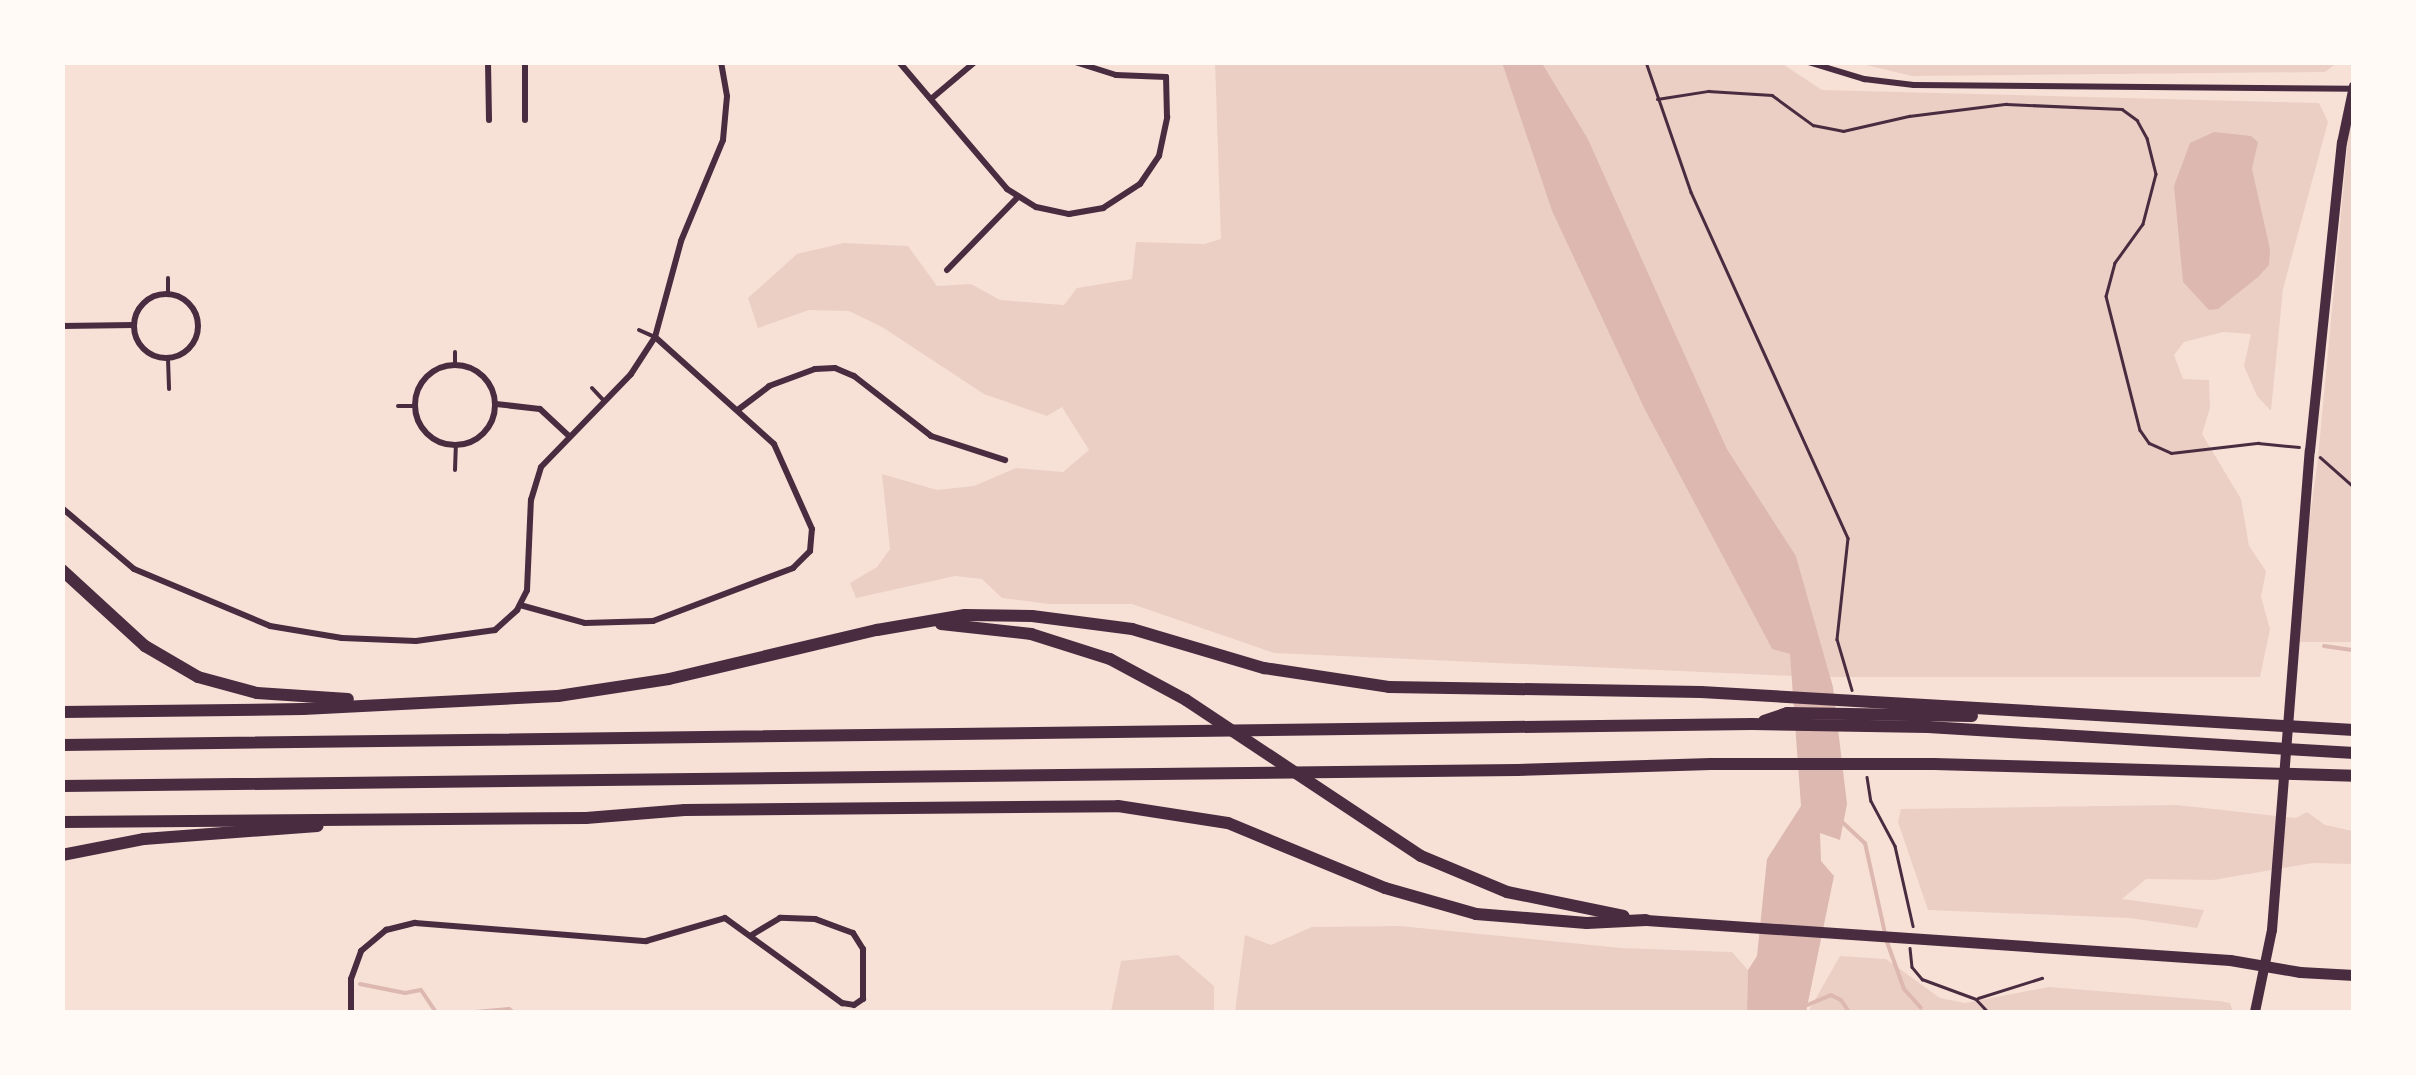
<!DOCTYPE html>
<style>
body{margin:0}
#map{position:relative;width:2416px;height:1075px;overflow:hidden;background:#f7e1d7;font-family:Barlow,sans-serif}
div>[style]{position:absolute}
.green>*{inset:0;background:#ebcfc5}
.water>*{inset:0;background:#dcb8b0}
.stream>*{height:4px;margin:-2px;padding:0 2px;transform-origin:2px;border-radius:2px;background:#dcb8b0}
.path>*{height:2.5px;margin:-1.25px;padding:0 1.25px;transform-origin:1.25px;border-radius:1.25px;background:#4a2c40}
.service>*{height:4px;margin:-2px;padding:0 2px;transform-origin:2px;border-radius:2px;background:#4a2c40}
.minor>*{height:6px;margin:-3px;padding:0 3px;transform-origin:3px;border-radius:3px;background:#4a2c40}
.minor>.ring{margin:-3px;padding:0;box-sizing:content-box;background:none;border:6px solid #4a2c40;border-radius:50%}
.secondary>*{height:10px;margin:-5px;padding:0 5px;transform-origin:5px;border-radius:5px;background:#4a2c40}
.primary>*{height:11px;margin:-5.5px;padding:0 5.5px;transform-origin:5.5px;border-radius:5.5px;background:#4a2c40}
.motorway>*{height:12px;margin:-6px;padding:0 6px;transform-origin:6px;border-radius:6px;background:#4a2c40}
span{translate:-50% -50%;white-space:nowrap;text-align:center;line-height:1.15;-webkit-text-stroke:8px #fffaf5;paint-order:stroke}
.frame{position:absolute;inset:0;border:65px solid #fffaf5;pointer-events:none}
</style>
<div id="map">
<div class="green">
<div style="clip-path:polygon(1215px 63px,1502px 63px,1552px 211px,1644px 408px,1772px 649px,1790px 654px,1794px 676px,1274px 653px,1132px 604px,1049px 604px,1002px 598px,982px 579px,955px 576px,856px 598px,850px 583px,877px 567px,890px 549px,882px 474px,937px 490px,974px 486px,1016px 468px,1063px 472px,1089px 450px,1062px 407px,1047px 416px,984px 394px,882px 327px,849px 311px,809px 310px,758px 328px,748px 298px,797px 254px,844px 243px,908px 246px,937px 286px,971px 284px,1000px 300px,1064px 305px,1077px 288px,1132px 279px,1136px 242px,1204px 244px,1221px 239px)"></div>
<div style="clip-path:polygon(1542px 63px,1781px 63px,1822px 90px,2319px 103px,2328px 122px,2283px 289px,2271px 411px,2257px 396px,2244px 366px,2251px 334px,2223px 332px,2184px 342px,2174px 355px,2183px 379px,2209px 380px,2210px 408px,2202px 434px,2241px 499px,2249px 546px,2266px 571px,2261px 597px,2270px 629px,2260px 677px,1830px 677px,1796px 556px,1727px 449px,1588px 139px)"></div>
<div style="clip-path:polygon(1858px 63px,2337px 63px,2325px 72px,1912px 76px)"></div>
<div style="clip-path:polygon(2353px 86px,2353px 642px,2293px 642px,2318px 458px)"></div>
<div style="clip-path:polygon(2177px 805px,2296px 818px,2307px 812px,2325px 825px,2353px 831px,2353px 864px,2313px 863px,2213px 880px,2146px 879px,2122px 899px,2204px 910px,2197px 928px,2130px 918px,1928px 910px,1898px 822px,1901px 809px)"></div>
<div style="clip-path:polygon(1400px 926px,1621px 948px,1732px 952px,1748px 970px,1747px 1012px,1235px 1012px,1245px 935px,1271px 945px,1312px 927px)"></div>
<div style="clip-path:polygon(1178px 955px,1214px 986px,1214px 1012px,1111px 1012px,1121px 961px)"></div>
<div style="clip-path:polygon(1840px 956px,1886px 959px,1940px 998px,1965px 1003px,2049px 987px,2219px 1001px,2230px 1003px,2233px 1012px,1808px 1012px)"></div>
</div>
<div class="water">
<div style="clip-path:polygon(1502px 63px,1542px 63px,1588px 139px,1727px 449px,1796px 556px,1833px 687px,1847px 804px,1840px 840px,1820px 833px,1821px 861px,1834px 876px,1806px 1012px,1747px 1012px,1748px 970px,1757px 956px,1767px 859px,1801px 806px,1790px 654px,1772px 649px,1644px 408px,1552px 211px)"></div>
<div style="clip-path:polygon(2214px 132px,2251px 136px,2258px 142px,2252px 169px,2270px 249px,2269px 265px,2258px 277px,2218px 309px,2209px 310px,2183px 282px,2174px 186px,2190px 143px)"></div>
</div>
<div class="stream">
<div style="left:2324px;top:646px;width:30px;rotate:8deg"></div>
<div style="left:1840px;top:820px;width:34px;rotate:43deg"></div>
<div style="left:1865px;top:843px;width:92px;rotate:77.5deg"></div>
<div style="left:1887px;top:942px;width:50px;rotate:70.1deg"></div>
<div style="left:1904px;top:989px;width:25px;rotate:48deg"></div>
<div style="left:360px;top:984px;width:46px;rotate:11.3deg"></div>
<div style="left:405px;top:993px;width:16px;rotate:-11deg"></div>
<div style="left:421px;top:990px;width:27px;rotate:56deg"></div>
<div style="left:1805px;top:1006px;width:28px;rotate:-23deg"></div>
<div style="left:1831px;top:995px;width:11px;rotate:27deg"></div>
<div style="left:1841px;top:1000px;width:14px;rotate:56deg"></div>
<div style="left:475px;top:1012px;width:34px;rotate:-5deg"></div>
<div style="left:509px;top:1009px;width:5px;rotate:37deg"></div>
</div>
<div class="path">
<div style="left:1646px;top:62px;width:138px;rotate:70.9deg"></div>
<div style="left:1691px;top:192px;width:380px;rotate:65.6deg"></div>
<div style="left:1848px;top:538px;width:102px;rotate:96.2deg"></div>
<div style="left:1837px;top:639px;width:53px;rotate:73.6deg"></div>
<div style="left:1657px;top:99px;width:52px;rotate:-8.9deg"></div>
<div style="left:1708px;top:91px;width:64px;rotate:3.6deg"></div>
<div style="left:1772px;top:95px;width:51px;rotate:36.2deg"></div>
<div style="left:1813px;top:125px;width:31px;rotate:11deg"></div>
<div style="left:1843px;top:131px;width:68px;rotate:-12.8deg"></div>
<div style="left:1909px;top:116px;width:98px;rotate:-7.1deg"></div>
<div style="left:2006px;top:104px;width:116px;rotate:2.5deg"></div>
<div style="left:2122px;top:109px;width:19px;rotate:36deg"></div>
<div style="left:2137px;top:120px;width:21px;rotate:61deg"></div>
<div style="left:2147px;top:138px;width:37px;rotate:76deg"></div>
<div style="left:2156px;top:174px;width:52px;rotate:104.6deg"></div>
<div style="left:2143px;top:224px;width:48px;rotate:125.7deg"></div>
<div style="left:2115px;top:263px;width:34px;rotate:105deg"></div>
<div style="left:2106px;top:296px;width:138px;rotate:75.8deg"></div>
<div style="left:2140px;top:430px;width:16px;rotate:55deg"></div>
<div style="left:2149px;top:443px;width:24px;rotate:24deg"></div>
<div style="left:2171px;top:453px;width:88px;rotate:-6.6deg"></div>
<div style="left:2258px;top:443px;width:41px;rotate:5.6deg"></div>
<div style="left:2320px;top:457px;width:45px;rotate:41.4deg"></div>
<div style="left:1867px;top:777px;width:24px;rotate:81deg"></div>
<div style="left:1871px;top:801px;width:51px;rotate:61.9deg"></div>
<div style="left:1895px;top:846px;width:82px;rotate:77.3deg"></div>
<div style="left:1910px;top:948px;width:19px;rotate:84deg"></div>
<div style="left:1912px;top:967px;width:16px;rotate:50deg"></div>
<div style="left:1922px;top:979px;width:58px;rotate:20.3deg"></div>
<div style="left:1976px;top:999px;width:18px;rotate:47deg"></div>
<div style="left:1978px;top:998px;width:67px;rotate:-17.4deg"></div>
</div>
<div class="service">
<div style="left:168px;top:293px;width:15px;rotate:-90deg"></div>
<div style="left:639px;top:330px;width:17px;rotate:24deg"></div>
<div style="left:168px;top:359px;width:30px;rotate:88deg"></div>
<div style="left:455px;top:365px;width:13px;rotate:-90deg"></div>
<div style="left:592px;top:388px;width:18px;rotate:47deg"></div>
<div style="left:398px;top:406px;width:17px"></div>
<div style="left:455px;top:470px;width:24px;rotate:-88deg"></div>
</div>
<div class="minor">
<div style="left:488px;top:62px;width:58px;rotate:89deg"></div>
<div style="left:525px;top:62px;width:58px;rotate:90deg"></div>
<div style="left:899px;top:62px;width:167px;rotate:49.6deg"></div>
<div style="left:1007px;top:189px;width:34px;rotate:32deg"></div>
<div style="left:1036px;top:207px;width:34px;rotate:12deg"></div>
<div style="left:1069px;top:214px;width:35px;rotate:-10deg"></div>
<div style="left:1103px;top:208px;width:44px;rotate:-33deg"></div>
<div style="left:1140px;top:184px;width:34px;rotate:-56deg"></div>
<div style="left:1159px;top:156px;width:40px;rotate:-78deg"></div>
<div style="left:1167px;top:117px;width:40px;rotate:-91.4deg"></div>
<div style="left:1166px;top:77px;width:50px;rotate:-177.7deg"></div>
<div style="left:1116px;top:75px;width:43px;rotate:-162.4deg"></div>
<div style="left:1808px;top:62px;width:59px;rotate:16.9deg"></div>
<div style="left:1864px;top:79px;width:50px;rotate:6.8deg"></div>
<div style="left:1914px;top:85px;width:439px;rotate:0.5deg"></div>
<div style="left:931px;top:99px;width:57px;rotate:-40.1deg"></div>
<div style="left:947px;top:270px;width:102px;rotate:-45.8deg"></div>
<div class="ring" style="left:134px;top:294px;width:58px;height:58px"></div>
<div style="left:62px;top:326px;width:72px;rotate:-0.8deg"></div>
<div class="ring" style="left:415px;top:365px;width:74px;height:74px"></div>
<div style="left:496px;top:404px;width:44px;rotate:6.5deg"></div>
<div style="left:540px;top:409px;width:38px;rotate:43deg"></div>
<div style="left:739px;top:409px;width:38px;rotate:-37deg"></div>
<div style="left:769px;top:386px;width:49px;rotate:-20.3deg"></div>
<div style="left:815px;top:369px;width:20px;rotate:-3deg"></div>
<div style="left:835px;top:368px;width:21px;rotate:23deg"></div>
<div style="left:854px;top:376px;width:98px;rotate:37.9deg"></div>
<div style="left:931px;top:436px;width:78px;rotate:18deg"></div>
<div style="left:62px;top:508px;width:94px;rotate:40.3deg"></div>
<div style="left:134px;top:569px;width:147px;rotate:22.7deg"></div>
<div style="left:270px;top:626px;width:73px;rotate:9.5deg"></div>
<div style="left:342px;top:638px;width:74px;rotate:2.3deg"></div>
<div style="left:416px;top:641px;width:80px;rotate:-7.9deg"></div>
<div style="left:495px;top:630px;width:30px;rotate:-42deg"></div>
<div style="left:517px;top:610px;width:22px;rotate:-63deg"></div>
<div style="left:527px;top:590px;width:90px;rotate:-87.5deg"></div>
<div style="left:531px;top:500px;width:34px;rotate:-73deg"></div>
<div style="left:541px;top:467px;width:129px;rotate:-45.9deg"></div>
<div style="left:631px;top:374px;width:44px;rotate:-57deg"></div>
<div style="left:655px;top:337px;width:99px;rotate:-74.8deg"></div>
<div style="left:681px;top:241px;width:109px;rotate:-67.4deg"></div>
<div style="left:723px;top:140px;width:44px;rotate:-84.8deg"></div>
<div style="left:727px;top:96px;width:35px;rotate:-100deg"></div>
<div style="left:520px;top:605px;width:67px;rotate:15.5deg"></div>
<div style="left:585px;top:623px;width:68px;rotate:-1.7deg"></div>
<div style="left:653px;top:621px;width:150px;rotate:-20.7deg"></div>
<div style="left:793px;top:568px;width:24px;rotate:-45deg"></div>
<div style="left:810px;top:551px;width:22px;rotate:-85deg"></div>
<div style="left:812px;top:529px;width:93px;rotate:-114.1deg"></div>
<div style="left:774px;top:444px;width:160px;rotate:-138deg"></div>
<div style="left:351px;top:1012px;width:33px;rotate:-90deg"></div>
<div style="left:351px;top:979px;width:30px;rotate:-70deg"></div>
<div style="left:361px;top:951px;width:33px;rotate:-40deg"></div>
<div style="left:386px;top:930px;width:30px;rotate:-14deg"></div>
<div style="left:415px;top:923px;width:232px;rotate:4.5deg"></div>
<div style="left:646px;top:941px;width:82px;rotate:-16.2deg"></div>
<div style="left:725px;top:918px;width:145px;rotate:36deg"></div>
<div style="left:842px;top:1003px;width:12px;rotate:9deg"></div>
<div style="left:854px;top:1005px;width:11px;rotate:-34deg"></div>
<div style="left:863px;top:999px;width:50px;rotate:-90deg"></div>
<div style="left:863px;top:949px;width:19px;rotate:-122deg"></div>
<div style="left:853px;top:933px;width:40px;rotate:-159.8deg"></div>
<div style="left:815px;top:919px;width:35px;rotate:-178deg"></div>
<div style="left:780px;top:918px;width:33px;rotate:149deg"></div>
</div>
<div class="secondary">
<div style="left:2255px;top:1012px;width:84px;rotate:-78.3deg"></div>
<div style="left:2272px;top:930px;width:481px;rotate:-85.5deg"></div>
<div style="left:2310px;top:451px;width:310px;rotate:-84.1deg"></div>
<div style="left:2342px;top:143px;width:58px;rotate:-78.1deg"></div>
</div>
<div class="primary">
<div style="left:1646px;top:920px;width:585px;rotate:3.92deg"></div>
<div style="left:2230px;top:960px;width:71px;rotate:9.7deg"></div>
<div style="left:2300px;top:972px;width:54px;rotate:3.2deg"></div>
</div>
<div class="motorway">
<div style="left:62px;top:570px;width:113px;rotate:42.5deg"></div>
<div style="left:145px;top:646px;width:61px;rotate:30.3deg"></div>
<div style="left:198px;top:677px;width:61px;rotate:15.2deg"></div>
<div style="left:257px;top:693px;width:91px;rotate:3.8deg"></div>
<div style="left:941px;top:624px;width:91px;rotate:6.3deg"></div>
<div style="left:1031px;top:634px;width:83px;rotate:17.6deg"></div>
<div style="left:1110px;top:659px;width:86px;rotate:28.3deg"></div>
<div style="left:1186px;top:700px;width:282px;rotate:33.6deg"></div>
<div style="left:1421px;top:856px;width:93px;rotate:22.7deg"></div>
<div style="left:1507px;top:892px;width:119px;rotate:11.6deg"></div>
<div style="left:62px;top:712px;width:241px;rotate:-0.7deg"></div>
<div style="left:303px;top:709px;width:255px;rotate:-2.9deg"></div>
<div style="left:558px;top:696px;width:112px;rotate:-8.7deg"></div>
<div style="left:669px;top:679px;width:214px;rotate:-13.3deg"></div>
<div style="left:877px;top:630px;width:89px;rotate:-9.7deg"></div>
<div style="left:965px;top:615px;width:67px;rotate:0.9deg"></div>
<div style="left:1032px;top:616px;width:101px;rotate:7.4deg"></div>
<div style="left:1132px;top:629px;width:138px;rotate:16.5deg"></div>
<div style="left:1264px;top:668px;width:126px;rotate:8.6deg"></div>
<div style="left:1389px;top:687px;width:312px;rotate:0.9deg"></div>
<div style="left:1701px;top:692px;width:654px;rotate:3.33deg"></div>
<div style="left:1764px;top:721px;width:24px;rotate:-19deg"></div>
<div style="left:1787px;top:713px;width:185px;rotate:0.9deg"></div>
<div style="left:62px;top:745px;width:1690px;rotate:-0.71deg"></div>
<div style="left:1752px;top:724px;width:176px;rotate:1deg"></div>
<div style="left:1928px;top:727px;width:427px;rotate:3.5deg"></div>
<div style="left:62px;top:786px;width:1455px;rotate:-0.63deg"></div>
<div style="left:1517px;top:770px;width:194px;rotate:-1.8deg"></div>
<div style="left:1711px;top:764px;width:223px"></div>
<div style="left:1934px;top:764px;width:420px;rotate:1.6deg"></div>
<div style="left:62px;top:822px;width:524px;rotate:-0.44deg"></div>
<div style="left:586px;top:818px;width:99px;rotate:-4.6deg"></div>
<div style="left:685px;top:810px;width:433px;rotate:-0.5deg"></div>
<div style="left:1118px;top:806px;width:111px;rotate:8.8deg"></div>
<div style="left:1228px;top:823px;width:170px;rotate:22.5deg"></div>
<div style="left:1385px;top:888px;width:95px;rotate:15.9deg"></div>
<div style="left:1476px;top:914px;width:111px;rotate:4.6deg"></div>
<div style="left:1587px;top:923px;width:59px;rotate:-2.9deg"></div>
<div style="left:62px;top:855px;width:84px;rotate:-11deg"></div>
<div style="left:144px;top:839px;width:174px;rotate:-4.3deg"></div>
</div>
<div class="frame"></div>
</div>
